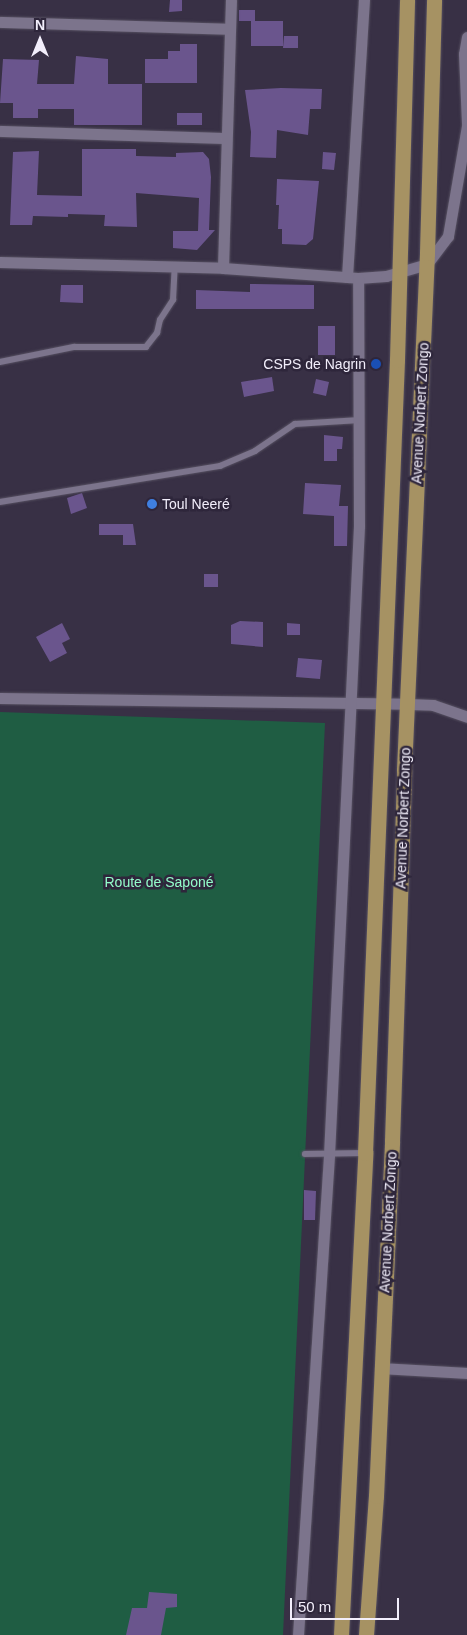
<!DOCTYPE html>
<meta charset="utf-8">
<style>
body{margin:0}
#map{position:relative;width:467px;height:1635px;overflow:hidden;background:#383045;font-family:Helvetica,sans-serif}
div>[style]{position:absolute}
.green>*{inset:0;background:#1f5d43}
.building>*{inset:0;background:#6a558d}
.roads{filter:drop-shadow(0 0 1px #565061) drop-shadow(0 0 1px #565061)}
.lane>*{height:5.5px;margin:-2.75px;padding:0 2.75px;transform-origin:2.75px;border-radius:2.75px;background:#7c748c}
.street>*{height:11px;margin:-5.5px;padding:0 5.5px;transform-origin:5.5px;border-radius:5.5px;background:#7c748c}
.primary>*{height:15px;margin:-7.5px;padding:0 7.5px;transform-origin:7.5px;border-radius:7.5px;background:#a69263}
.dots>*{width:14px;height:14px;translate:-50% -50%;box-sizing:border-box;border:2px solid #2e263b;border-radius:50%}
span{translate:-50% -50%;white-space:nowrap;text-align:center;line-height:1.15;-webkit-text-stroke:5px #2e263b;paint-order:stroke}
.poi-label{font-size:14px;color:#f2eefb}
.right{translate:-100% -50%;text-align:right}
.left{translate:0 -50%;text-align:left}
.street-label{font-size:14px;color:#f2eefb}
.park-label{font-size:14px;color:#93fcca}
.north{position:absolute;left:15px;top:15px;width:50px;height:50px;-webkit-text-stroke:4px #2e263b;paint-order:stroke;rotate:0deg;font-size:14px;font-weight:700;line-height:20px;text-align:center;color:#f2eefb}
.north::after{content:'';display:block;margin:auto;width:18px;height:22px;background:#f2eefb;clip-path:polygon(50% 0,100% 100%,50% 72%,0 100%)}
.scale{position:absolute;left:290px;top:1598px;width:109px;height:22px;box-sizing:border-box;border:2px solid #f2eefb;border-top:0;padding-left:6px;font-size:15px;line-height:18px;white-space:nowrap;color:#f2eefb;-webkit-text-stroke:4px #2e263b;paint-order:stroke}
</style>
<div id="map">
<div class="green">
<div style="clip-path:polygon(0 712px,325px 723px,283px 1635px,0 1635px)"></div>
</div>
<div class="building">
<div style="clip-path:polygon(170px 0,182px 0,182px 11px,169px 12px)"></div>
<div style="clip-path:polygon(239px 10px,255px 10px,255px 21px,283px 21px,283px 46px,251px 46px,251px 21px,239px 21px)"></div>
<div style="clip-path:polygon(284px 36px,298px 36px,298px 48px,283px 48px)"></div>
<div style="clip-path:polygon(180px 44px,197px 44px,197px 83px,145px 83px,145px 59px,168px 59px,168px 51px,180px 51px)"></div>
<div style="clip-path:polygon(76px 56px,108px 59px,108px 84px,142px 84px,142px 125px,74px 125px,74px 109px,38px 109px,38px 118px,13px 118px,13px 103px,0 103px,3px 59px,39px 60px,37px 84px,74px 84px)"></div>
<div style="clip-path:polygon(281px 88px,322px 89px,321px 109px,310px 109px,308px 135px,277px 130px,276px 158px,250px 157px,251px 132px,245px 90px)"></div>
<div style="clip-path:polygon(177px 113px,202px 113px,202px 125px,177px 125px)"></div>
<div style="clip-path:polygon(82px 149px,136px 149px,136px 156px,176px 157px,176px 153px,203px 152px,209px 159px,211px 177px,209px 230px,215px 230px,197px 250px,173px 248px,173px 231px,198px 231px,199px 198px,136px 193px,137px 227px,104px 226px,105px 215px,68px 214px,68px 217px,33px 216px,32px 225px,10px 225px,13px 152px,39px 151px,37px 195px,82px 196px)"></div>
<div style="clip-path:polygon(323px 152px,336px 153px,334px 170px,322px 169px)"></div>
<div style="clip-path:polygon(277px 179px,319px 181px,313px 239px,306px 245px,282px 244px,282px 229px,278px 229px,279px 205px,276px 205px)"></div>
<div style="clip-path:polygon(250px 284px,314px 285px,314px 309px,196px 309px,196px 290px,250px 292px)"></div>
<div style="clip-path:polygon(61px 285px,83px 285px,83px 303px,60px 302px)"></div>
<div style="clip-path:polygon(318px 326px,335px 326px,335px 355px,318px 355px)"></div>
<div style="clip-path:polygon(272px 377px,274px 391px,244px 397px,241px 382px)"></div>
<div style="clip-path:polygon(316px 379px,329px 382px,326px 396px,313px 393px)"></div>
<div style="clip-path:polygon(324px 435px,343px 437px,342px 449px,337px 449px,337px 461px,324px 461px)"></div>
<div style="clip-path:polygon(305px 483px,341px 485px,339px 506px,348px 506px,347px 546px,334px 546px,334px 516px,303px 514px)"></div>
<div style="clip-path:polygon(82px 493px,87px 508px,71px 514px,67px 498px)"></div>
<div style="clip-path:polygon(99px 524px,133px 524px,136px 545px,123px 545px,123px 535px,99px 535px)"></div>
<div style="clip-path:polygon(204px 574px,218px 574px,218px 587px,204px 587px)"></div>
<div style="clip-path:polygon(240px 621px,263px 622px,263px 647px,231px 644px,231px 625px)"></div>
<div style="clip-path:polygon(62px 623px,70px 639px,62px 643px,67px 653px,50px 662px,36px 637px)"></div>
<div style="clip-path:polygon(287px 623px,300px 624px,300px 635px,287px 635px)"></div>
<div style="clip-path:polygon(298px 658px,322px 660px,320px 679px,296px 677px)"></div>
<div style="clip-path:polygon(304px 1190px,316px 1191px,315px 1220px,304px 1220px)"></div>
<div style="clip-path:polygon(149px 1592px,177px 1594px,177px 1607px,166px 1608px,161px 1635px,126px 1635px,132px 1608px,147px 1608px)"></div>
</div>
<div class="roads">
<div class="lane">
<div style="left:0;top:362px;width:76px;rotate:-11.5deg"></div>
<div style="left:74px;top:347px;width:72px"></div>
<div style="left:146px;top:347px;width:18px;rotate:-52deg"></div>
<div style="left:157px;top:333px;width:13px;rotate:-77deg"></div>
<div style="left:160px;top:320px;width:24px;rotate:-57deg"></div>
<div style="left:173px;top:300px;width:33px;rotate:-87deg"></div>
<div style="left:0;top:502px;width:223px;rotate:-9.3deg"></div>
<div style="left:220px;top:466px;width:38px;rotate:-23deg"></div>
<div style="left:255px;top:451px;width:48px;rotate:-34deg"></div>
<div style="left:295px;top:424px;width:65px;rotate:-3.5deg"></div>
<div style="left:305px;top:1154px;width:58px;rotate:-1deg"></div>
</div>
<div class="street">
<div style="left:0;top:22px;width:230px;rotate:1.7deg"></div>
<div style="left:467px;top:37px;width:17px;rotate:100deg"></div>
<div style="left:464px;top:54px;width:70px;rotate:87.5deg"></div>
<div style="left:0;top:131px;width:226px;rotate:1.8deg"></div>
<div style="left:0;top:262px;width:223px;rotate:1.5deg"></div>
<div style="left:223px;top:268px;width:135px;rotate:4.2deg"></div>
<div style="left:358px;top:278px;width:28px;rotate:-4deg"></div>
<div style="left:386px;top:276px;width:43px;rotate:-16.3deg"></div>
<div style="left:427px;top:264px;width:35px;rotate:-53deg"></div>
<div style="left:448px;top:236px;width:112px;rotate:-80.2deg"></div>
<div style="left:223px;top:268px;width:268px;rotate:-88.3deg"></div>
<div style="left:347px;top:277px;width:278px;rotate:-86.5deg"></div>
<div style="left:0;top:698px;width:408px;rotate:0.8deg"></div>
<div style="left:408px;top:704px;width:25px;rotate:2deg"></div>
<div style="left:433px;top:705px;width:36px;rotate:19deg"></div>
<div style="left:381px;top:1368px;width:86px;rotate:3.3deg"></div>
<div style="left:298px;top:1635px;width:481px;rotate:-86.3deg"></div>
<div style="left:329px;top:1155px;width:630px;rotate:-87.27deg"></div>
<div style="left:359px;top:526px;width:248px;rotate:-90.2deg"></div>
</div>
<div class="primary">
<div style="left:341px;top:1635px;width:483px;rotate:-87.1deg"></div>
<div style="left:365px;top:1153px;width:794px;rotate:-87.69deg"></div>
<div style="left:397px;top:360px;width:360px;rotate:-88.4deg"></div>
<div style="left:366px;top:1635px;width:139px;rotate:-85.9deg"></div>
<div style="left:376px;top:1496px;width:355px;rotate:-87.4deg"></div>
<div style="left:392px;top:1141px;width:371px;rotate:-88.1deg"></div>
<div style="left:404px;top:770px;width:518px;rotate:-87.45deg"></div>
<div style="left:427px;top:253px;width:253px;rotate:-88.4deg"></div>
</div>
</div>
<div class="dots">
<div style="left:376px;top:364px;background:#1a4fb4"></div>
<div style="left:152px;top:504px;background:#3f7fe0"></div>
</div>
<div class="poi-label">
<span class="right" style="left:366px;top:364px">CSPS de Nagrin</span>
<span class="left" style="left:162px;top:504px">Toul Neeré</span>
</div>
<div class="street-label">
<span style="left:420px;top:413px;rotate:-87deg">Avenue Norbert Zongo</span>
<span style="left:403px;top:818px;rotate:-88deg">Avenue Norbert Zongo</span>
<span style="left:388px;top:1222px;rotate:-87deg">Avenue Norbert Zongo</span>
</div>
<div class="park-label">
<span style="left:159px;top:882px">Route de Saponé</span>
</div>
<div class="north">N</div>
<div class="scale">50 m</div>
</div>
